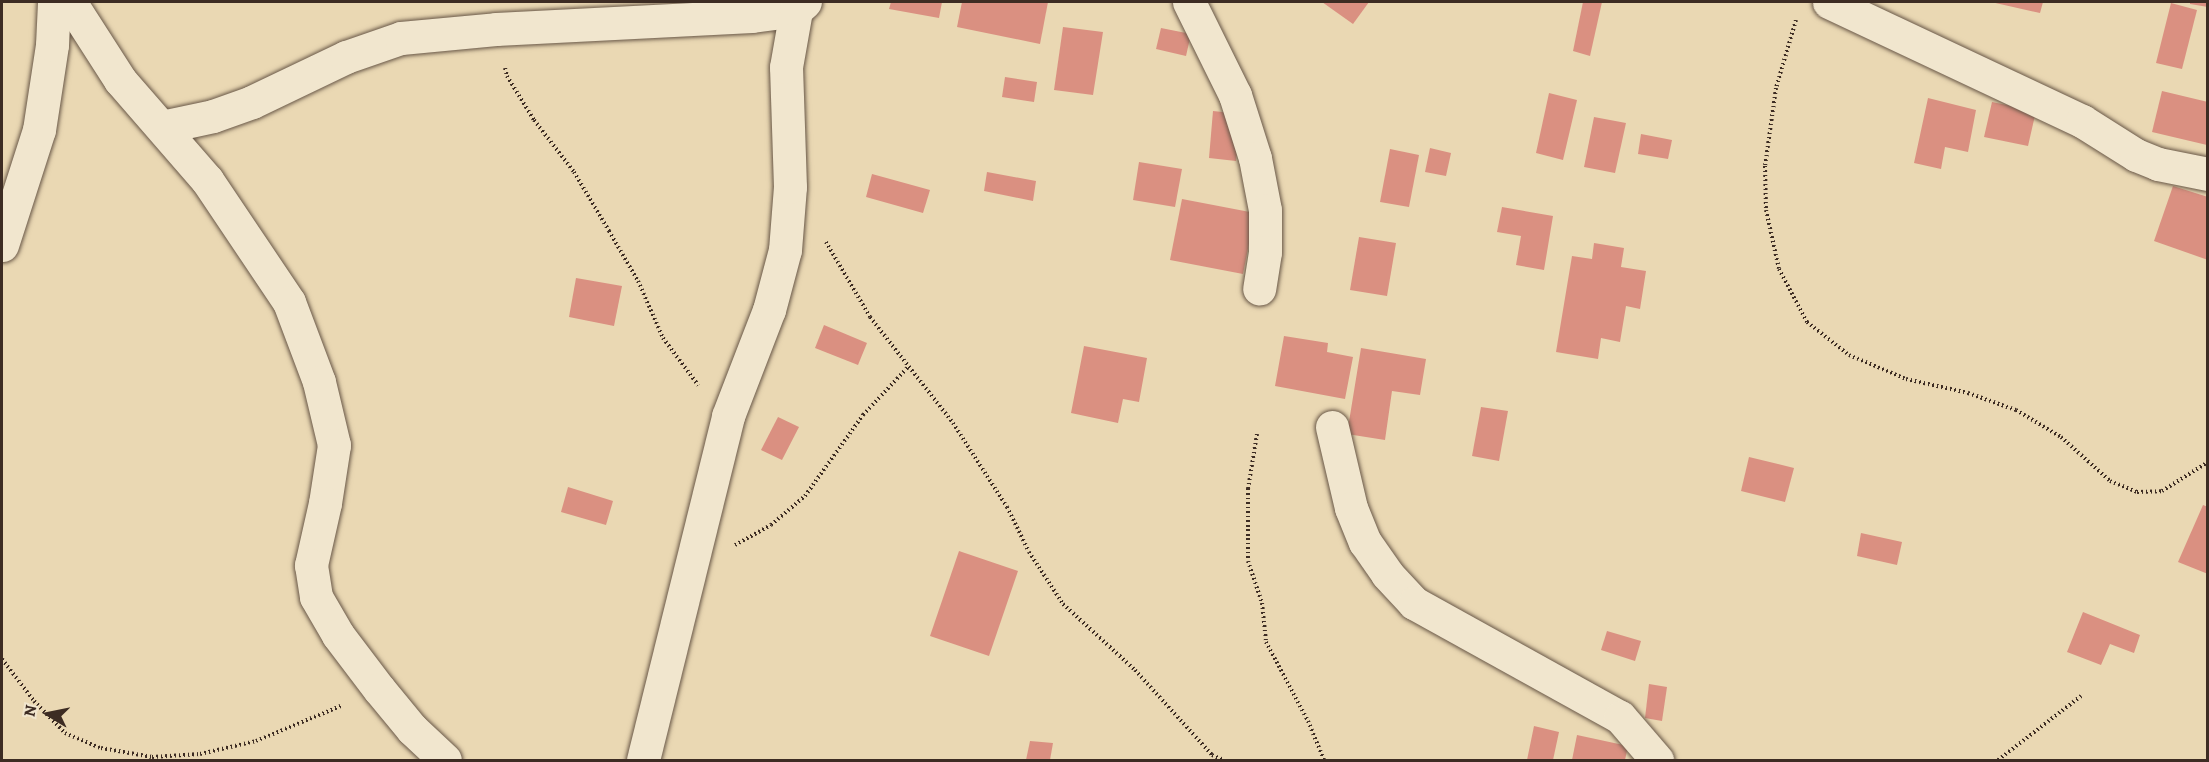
<!DOCTYPE html>
<style>
body{margin:0}
#map{position:relative;width:2209px;height:762px;overflow:hidden;background:#ead8b3;font-family:Alegreya,serif}
div>[style]{position:absolute}
.building>*{inset:0;background:#da9081}
.path>*{height:4px;margin-top:-2px;transform-origin:0;background:repeating-linear-gradient(90deg,#3d2c23 0 1.5px,transparent 0 4.5px)}
.roads{filter:drop-shadow(0 0 2px #685747) drop-shadow(0 0 2px #685747)}
.minor>*{height:33px;margin:-16.5px;padding:0 16.5px;transform-origin:16.5px;border-radius:16.5px;background:#f1e6ce}
span{translate:-50% -50%;white-space:nowrap;text-align:center;line-height:1.15;-webkit-text-stroke:6px #f1e6ce;paint-order:stroke}
.frame{position:absolute;inset:0;border:3px solid #3d2c23;pointer-events:none}
.north{position:absolute;left:18px;top:684px;width:60px;height:60px;-webkit-text-stroke:4px #f1e6ce;paint-order:stroke;rotate:280deg;font-size:16px;font-weight:700;line-height:24px;text-align:center;color:#3d2c23}
.north::after{content:'';display:block;margin:auto;width:21px;height:27px;background:#3d2c23;clip-path:polygon(50% 0,100% 100%,50% 72%,0 100%)}
</style>
<div id="map">
<div class="building">
<div style="clip-path:polygon(891px 2px,942px 2px,939px 18px,889px 9px)"></div>
<div style="clip-path:polygon(962px 2px,1048px 2px,1040px 44px,957px 27px)"></div>
<div style="clip-path:polygon(1322px 2px,1369px 2px,1353px 24px)"></div>
<div style="clip-path:polygon(1583px 2px,1602px 2px,1590px 56px,1573px 51px)"></div>
<div style="clip-path:polygon(1991px 2px,2043px 2px,2040px 13px)"></div>
<div style="clip-path:polygon(2190px 2px,2208px 2px,2208px 7px,2190px 4px)"></div>
<div style="clip-path:polygon(2171px 3px,2197px 10px,2182px 69px,2156px 63px)"></div>
<div style="clip-path:polygon(1063px 27px,1103px 32px,1093px 95px,1054px 90px)"></div>
<div style="clip-path:polygon(1161px 28px,1191px 34px,1186px 56px,1156px 49px)"></div>
<div style="clip-path:polygon(1005px 77px,1037px 82px,1034px 102px,1002px 97px)"></div>
<div style="clip-path:polygon(2162px 91px,2208px 102px,2207px 145px,2152px 132px)"></div>
<div style="clip-path:polygon(1549px 93px,1577px 100px,1563px 160px,1536px 153px)"></div>
<div style="clip-path:polygon(1928px 98px,1976px 110px,1968px 152px,1945px 147px,1941px 169px,1914px 163px)"></div>
<div style="clip-path:polygon(1992px 102px,2036px 111px,2028px 146px,1984px 137px)"></div>
<div style="clip-path:polygon(1213px 111px,1241px 114px,1236px 161px,1209px 158px)"></div>
<div style="clip-path:polygon(1594px 117px,1626px 123px,1615px 173px,1584px 167px)"></div>
<div style="clip-path:polygon(1641px 134px,1672px 140px,1668px 159px,1638px 154px)"></div>
<div style="clip-path:polygon(1430px 148px,1451px 153px,1446px 176px,1425px 172px)"></div>
<div style="clip-path:polygon(1390px 149px,1419px 155px,1409px 207px,1380px 202px)"></div>
<div style="clip-path:polygon(1139px 162px,1182px 169px,1175px 207px,1133px 200px)"></div>
<div style="clip-path:polygon(987px 172px,1036px 181px,1033px 201px,984px 191px)"></div>
<div style="clip-path:polygon(872px 174px,930px 190px,923px 213px,866px 197px)"></div>
<div style="clip-path:polygon(2173px 186px,2208px 197px,2208px 260px,2154px 241px)"></div>
<div style="clip-path:polygon(1182px 199px,1255px 213px,1243px 274px,1170px 260px)"></div>
<div style="clip-path:polygon(1502px 207px,1553px 216px,1544px 270px,1516px 265px,1521px 236px,1497px 232px)"></div>
<div style="clip-path:polygon(1359px 237px,1396px 243px,1387px 296px,1350px 290px)"></div>
<div style="clip-path:polygon(1594px 243px,1624px 248px,1621px 267px,1646px 271px,1640px 309px,1626px 306px,1620px 342px,1601px 338px,1598px 359px,1556px 352px,1572px 256px,1592px 259px)"></div>
<div style="clip-path:polygon(576px 278px,622px 286px,614px 326px,569px 317px)"></div>
<div style="clip-path:polygon(824px 325px,867px 343px,858px 365px,815px 348px)"></div>
<div style="clip-path:polygon(1284px 336px,1328px 343px,1327px 352px,1353px 357px,1345px 399px,1275px 386px)"></div>
<div style="clip-path:polygon(1084px 346px,1147px 358px,1139px 402px,1123px 399px,1118px 423px,1071px 413px)"></div>
<div style="clip-path:polygon(1361px 348px,1426px 359px,1420px 395px,1392px 391px,1385px 440px,1347px 434px)"></div>
<div style="clip-path:polygon(1481px 407px,1508px 411px,1499px 461px,1472px 456px)"></div>
<div style="clip-path:polygon(778px 417px,799px 427px,782px 460px,761px 450px)"></div>
<div style="clip-path:polygon(1749px 457px,1794px 468px,1785px 502px,1741px 491px)"></div>
<div style="clip-path:polygon(568px 487px,613px 501px,606px 525px,561px 512px)"></div>
<div style="clip-path:polygon(2203px 505px,2208px 507px,2208px 574px,2178px 562px)"></div>
<div style="clip-path:polygon(1861px 533px,1902px 542px,1897px 565px,1857px 556px)"></div>
<div style="clip-path:polygon(959px 551px,1018px 571px,989px 656px,930px 636px)"></div>
<div style="clip-path:polygon(2083px 612px,2140px 635px,2134px 653px,2110px 644px,2101px 665px,2067px 652px)"></div>
<div style="clip-path:polygon(1607px 631px,1641px 641px,1635px 661px,1601px 650px)"></div>
<div style="clip-path:polygon(1649px 684px,1667px 687px,1662px 721px,1645px 718px)"></div>
<div style="clip-path:polygon(1534px 726px,1559px 732px,1553px 760px,1527px 760px)"></div>
<div style="clip-path:polygon(1577px 735px,1628px 746px,1625px 760px,1572px 760px)"></div>
<div style="clip-path:polygon(1030px 741px,1053px 743px,1050px 760px,1026px 760px)"></div>
</div>
<div class="path">
<div style="left:1796px;top:20px;width:71px;rotate:106.4deg"></div>
<div style="left:1776px;top:88px;width:79px;rotate:98deg"></div>
<div style="left:1765px;top:166px;width:44px;rotate:88.7deg"></div>
<div style="left:1766px;top:210px;width:60px;rotate:77.6deg"></div>
<div style="left:1779px;top:269px;width:60px;rotate:62.2deg"></div>
<div style="left:1807px;top:322px;width:53px;rotate:38.2deg"></div>
<div style="left:1849px;top:355px;width:62px;rotate:22.8deg"></div>
<div style="left:1906px;top:379px;width:64px;rotate:12.7deg"></div>
<div style="left:1968px;top:393px;width:51px;rotate:19.5deg"></div>
<div style="left:2016px;top:410px;width:52px;rotate:31deg"></div>
<div style="left:2061px;top:437px;width:66px;rotate:41.9deg"></div>
<div style="left:2110px;top:481px;width:29px;rotate:22deg"></div>
<div style="left:2137px;top:492px;width:25px;rotate:-2deg"></div>
<div style="left:2162px;top:491px;width:54px;rotate:-32.2deg"></div>
<div style="left:505px;top:68px;width:8px;rotate:76deg"></div>
<div style="left:507px;top:76px;width:52px;rotate:58.5deg"></div>
<div style="left:534px;top:120px;width:66px;rotate:52.4deg"></div>
<div style="left:574px;top:172px;width:69px;rotate:59.3deg"></div>
<div style="left:609px;top:231px;width:58px;rotate:59.9deg"></div>
<div style="left:638px;top:281px;width:62px;rotate:66.3deg"></div>
<div style="left:663px;top:338px;width:59px;rotate:53.3deg"></div>
<div style="left:826px;top:242px;width:87px;rotate:59.6deg"></div>
<div style="left:870px;top:317px;width:135px;rotate:51.9deg"></div>
<div style="left:953px;top:423px;width:100px;rotate:57.3deg"></div>
<div style="left:1007px;top:507px;width:50px;rotate:63.9deg"></div>
<div style="left:1029px;top:552px;width:62px;rotate:56.8deg"></div>
<div style="left:1063px;top:604px;width:98px;rotate:42.5deg"></div>
<div style="left:1135px;top:670px;width:115px;rotate:47.8deg"></div>
<div style="left:1212px;top:755px;width:13px;rotate:23deg"></div>
<div style="left:1257px;top:434px;width:56px;rotate:99.3deg"></div>
<div style="left:1248px;top:489px;width:72px;rotate:90deg"></div>
<div style="left:1248px;top:561px;width:44px;rotate:71.6deg"></div>
<div style="left:1262px;top:603px;width:39px;rotate:84deg"></div>
<div style="left:1266px;top:642px;width:89px;rotate:62deg"></div>
<div style="left:1308px;top:721px;width:42px;rotate:67.7deg"></div>
<div style="left:735px;top:545px;width:41px;rotate:-29.1deg"></div>
<div style="left:771px;top:525px;width:45px;rotate:-40.5deg"></div>
<div style="left:805px;top:496px;width:100px;rotate:-54.4deg"></div>
<div style="left:863px;top:415px;width:66px;rotate:-46.8deg"></div>
<div style="left:2px;top:659px;width:53px;rotate:52.7deg"></div>
<div style="left:34px;top:701px;width:45px;rotate:45.9deg"></div>
<div style="left:65px;top:733px;width:39px;rotate:23deg"></div>
<div style="left:101px;top:748px;width:52px;rotate:10deg"></div>
<div style="left:152px;top:757px;width:48px;rotate:-3.6deg"></div>
<div style="left:200px;top:754px;width:57px;rotate:-13.1deg"></div>
<div style="left:256px;top:741px;width:94px;rotate:-22.5deg"></div>
<div style="left:1998px;top:760px;width:105px;rotate:-37.6deg"></div>
</div>
<div class="roads">
<div class="minor">
<div style="left:70px;top:2px;width:93px;rotate:57.3deg"></div>
<div style="left:120px;top:80px;width:133px;rotate:49deg"></div>
<div style="left:207px;top:180px;width:147px;rotate:56.1deg"></div>
<div style="left:289px;top:302px;width:85px;rotate:69.4deg"></div>
<div style="left:319px;top:382px;width:65px;rotate:76.6deg"></div>
<div style="left:334px;top:445px;width:59px;rotate:98.8deg"></div>
<div style="left:325px;top:503px;width:64px;rotate:102.7deg"></div>
<div style="left:311px;top:565px;width:32px;rotate:81deg"></div>
<div style="left:316px;top:597px;width:44px;rotate:59.9deg"></div>
<div style="left:338px;top:635px;width:68px;rotate:52.8deg"></div>
<div style="left:379px;top:689px;width:52px;rotate:50.5deg"></div>
<div style="left:412px;top:729px;width:45px;rotate:43.2deg"></div>
<div style="left:1189px;top:2px;width:104px;rotate:63.7deg"></div>
<div style="left:1235px;top:95px;width:66px;rotate:72.4deg"></div>
<div style="left:1255px;top:158px;width:53px;rotate:79.1deg"></div>
<div style="left:1265px;top:210px;width:42px;rotate:90deg"></div>
<div style="left:1265px;top:252px;width:37px;rotate:99deg"></div>
<div style="left:1829px;top:2px;width:280px;rotate:25.2deg"></div>
<div style="left:2082px;top:121px;width:64px;rotate:32.2deg"></div>
<div style="left:2136px;top:155px;width:24px;rotate:22deg"></div>
<div style="left:2158px;top:164px;width:51px;rotate:11.3deg"></div>
<div style="left:162px;top:127px;width:52px;rotate:-12.2deg"></div>
<div style="left:213px;top:116px;width:41px;rotate:-19.7deg"></div>
<div style="left:252px;top:102px;width:104px;rotate:-25.6deg"></div>
<div style="left:346px;top:57px;width:58px;rotate:-19.1deg"></div>
<div style="left:401px;top:38px;width:95px;rotate:-5.4deg"></div>
<div style="left:496px;top:29px;width:256px;rotate:-2.9deg"></div>
<div style="left:752px;top:16px;width:44px;rotate:-7.8deg"></div>
<div style="left:2px;top:245px;width:121px;rotate:-72.2deg"></div>
<div style="left:39px;top:130px;width:86px;rotate:-81.3deg"></div>
<div style="left:52px;top:45px;width:43px;rotate:-87.3deg"></div>
<div style="left:1332px;top:427px;width:83px;rotate:76.8deg"></div>
<div style="left:1351px;top:508px;width:37px;rotate:68deg"></div>
<div style="left:1365px;top:542px;width:39px;rotate:55deg"></div>
<div style="left:1387px;top:574px;width:40px;rotate:47deg"></div>
<div style="left:1414px;top:603px;width:235px;rotate:29deg"></div>
<div style="left:1620px;top:717px;width:57px;rotate:49.3deg"></div>
<div style="left:643px;top:760px;width:354px;rotate:-76.1deg"></div>
<div style="left:728px;top:416px;width:114px;rotate:-68.9deg"></div>
<div style="left:769px;top:310px;width:62px;rotate:-75.1deg"></div>
<div style="left:785px;top:250px;width:63px;rotate:-85.5deg"></div>
<div style="left:790px;top:187px;width:120px;rotate:-91.9deg"></div>
<div style="left:786px;top:67px;width:58px;rotate:-80deg"></div>
<div style="left:796px;top:10px;width:12px;rotate:-42deg"></div>
</div>
</div>
<div class="frame"></div>
<div class="north">N</div>
</div>
